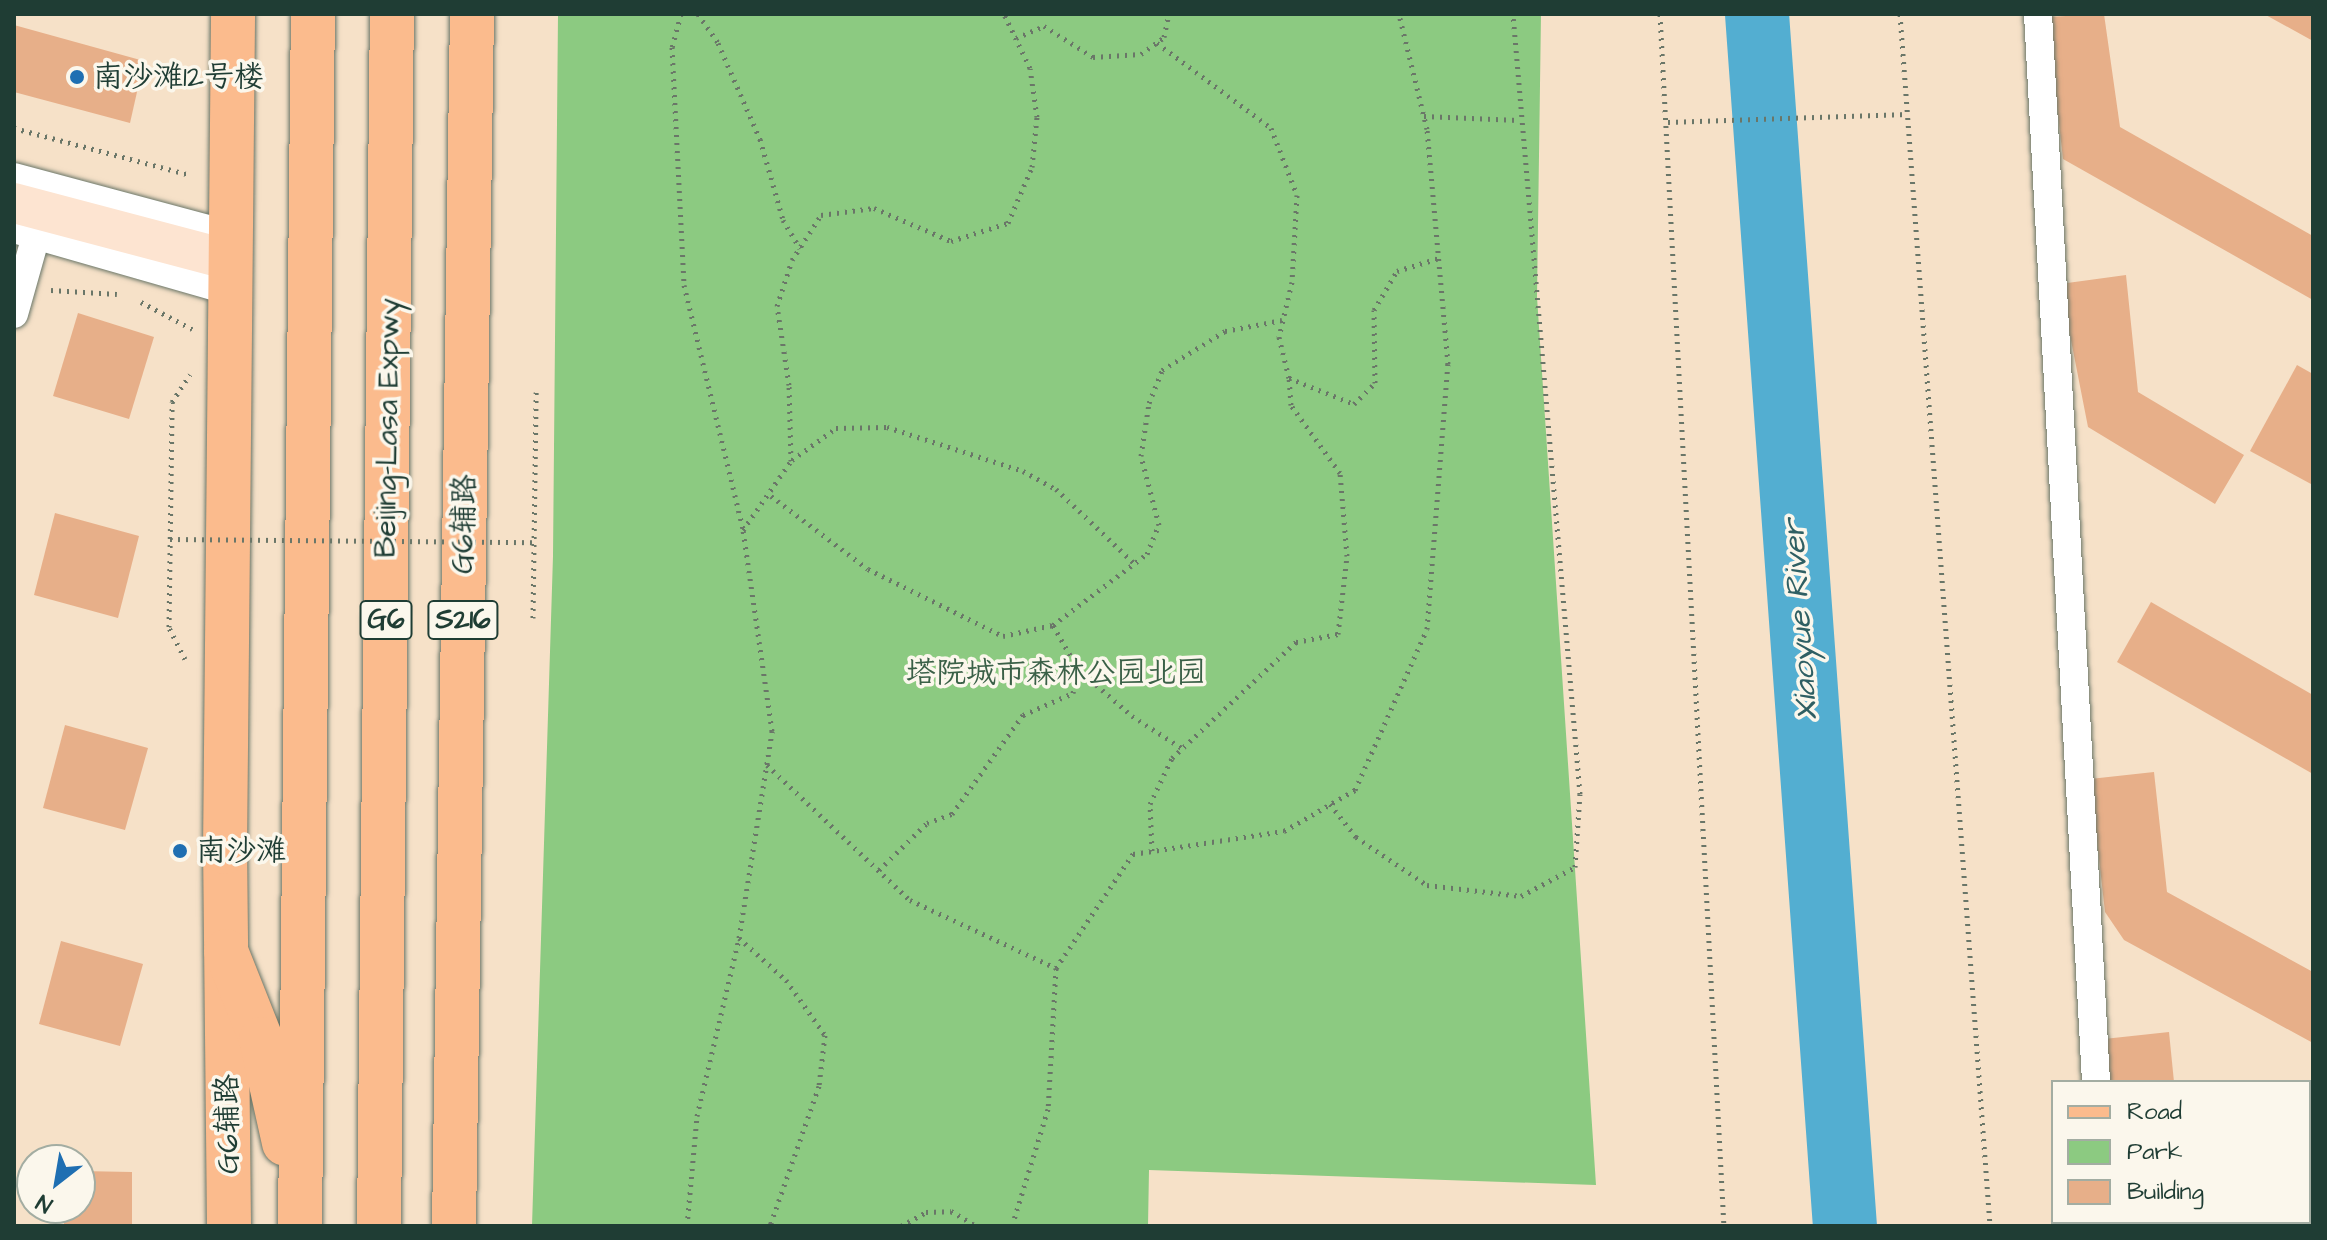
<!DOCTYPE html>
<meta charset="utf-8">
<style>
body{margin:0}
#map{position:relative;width:2327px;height:1240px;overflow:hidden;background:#f6e1c8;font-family:"Architects Daughter","LXGW WenKai TC",sans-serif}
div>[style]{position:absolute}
.green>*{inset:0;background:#8cca81}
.river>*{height:64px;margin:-32px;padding:0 32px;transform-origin:32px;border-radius:32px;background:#53aed1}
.building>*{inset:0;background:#e7af89}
.path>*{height:5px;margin-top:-2.5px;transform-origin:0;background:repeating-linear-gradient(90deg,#6a7668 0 2px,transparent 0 8px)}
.roads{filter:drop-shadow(0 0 2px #6a7668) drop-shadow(0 0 2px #6a7668)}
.street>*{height:28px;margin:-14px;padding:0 14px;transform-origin:14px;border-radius:14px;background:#fff}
.secondary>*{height:40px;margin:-20px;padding:0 20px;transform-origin:20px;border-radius:20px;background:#fde4d1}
.primary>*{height:44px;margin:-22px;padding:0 22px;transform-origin:22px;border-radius:22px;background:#fbbb8d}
.highway>*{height:44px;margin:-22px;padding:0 22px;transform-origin:22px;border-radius:22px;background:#fbbb8d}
.path-bridge>*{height:5px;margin-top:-2.5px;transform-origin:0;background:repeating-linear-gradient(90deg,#6a7668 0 2px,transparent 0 8px)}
.dots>*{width:22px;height:22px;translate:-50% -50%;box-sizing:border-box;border:4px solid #fbf7ec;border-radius:50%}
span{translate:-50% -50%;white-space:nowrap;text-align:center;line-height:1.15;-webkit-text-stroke:7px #fbf7ec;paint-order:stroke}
.shield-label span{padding:2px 6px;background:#fbf7ec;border:2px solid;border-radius:6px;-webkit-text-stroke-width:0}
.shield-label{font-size:28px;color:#1f3d34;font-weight:700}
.poi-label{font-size:30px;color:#1f3d34}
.left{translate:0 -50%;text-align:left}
.street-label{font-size:30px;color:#1f3d34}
.park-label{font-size:30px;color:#3a6047}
.water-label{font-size:32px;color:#2f5f63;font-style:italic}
.frame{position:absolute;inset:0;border:16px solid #1f3d34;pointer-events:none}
.legend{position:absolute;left:2051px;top:1080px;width:260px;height:144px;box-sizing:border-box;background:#fbf7ec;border:2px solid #a3ada2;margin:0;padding:10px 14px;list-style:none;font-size:24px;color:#1f3d34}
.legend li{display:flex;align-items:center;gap:16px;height:40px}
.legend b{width:40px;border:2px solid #a3ada2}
.north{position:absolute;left:16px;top:1144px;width:80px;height:80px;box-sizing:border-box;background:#fbf7ec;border:2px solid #a3ada2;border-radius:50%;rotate:211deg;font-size:22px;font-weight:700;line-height:32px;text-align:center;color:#1f3d34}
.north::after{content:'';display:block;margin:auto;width:28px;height:36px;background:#1f6fb2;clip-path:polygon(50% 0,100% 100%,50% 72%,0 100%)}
</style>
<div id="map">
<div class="green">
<div style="clip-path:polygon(558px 14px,1541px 14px,1537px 297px,1596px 1185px,1149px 1170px,1148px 1226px,532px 1226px,553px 556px)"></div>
</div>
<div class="river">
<div style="left:1757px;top:14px;width:1215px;rotate:85.85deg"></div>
</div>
<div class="building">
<div style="clip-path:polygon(2104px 14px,2120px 127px,2313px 236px,2313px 300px,2063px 159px,2047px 17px)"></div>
<div style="clip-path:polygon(2264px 14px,2313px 14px,2313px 41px)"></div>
<div style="clip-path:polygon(14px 25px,144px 61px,130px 123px,14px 92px)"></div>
<div style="clip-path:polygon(2126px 275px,2138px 392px,2244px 455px,2215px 504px,2088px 427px,2060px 284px)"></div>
<div style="clip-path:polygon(78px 313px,154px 337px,129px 419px,53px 396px)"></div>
<div style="clip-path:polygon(2297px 365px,2313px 374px,2311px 484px,2250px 451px)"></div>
<div style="clip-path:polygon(55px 513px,139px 536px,118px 618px,34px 595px)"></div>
<div style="clip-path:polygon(2151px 602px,2313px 695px,2313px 774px,2117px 662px)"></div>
<div style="clip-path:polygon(65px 725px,148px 748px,125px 830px,43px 808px)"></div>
<div style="clip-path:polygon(2154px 772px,2167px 892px,2313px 972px,2313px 1043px,2124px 940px,2105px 912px,2090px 779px)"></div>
<div style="clip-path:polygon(61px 941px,143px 964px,120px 1046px,39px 1024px)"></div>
<div style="clip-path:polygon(2169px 1032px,2174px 1082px,2108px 1082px,2104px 1039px)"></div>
<div style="clip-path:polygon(2313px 1159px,2313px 1225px,2309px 1223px)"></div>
<div style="clip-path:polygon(80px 1171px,132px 1172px,132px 1226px,64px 1226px,64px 1208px,80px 1208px)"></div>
<div style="clip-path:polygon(2183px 1222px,2281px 1222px,2279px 1226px)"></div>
</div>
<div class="path">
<div style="left:681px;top:14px;width:34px;rotate:105deg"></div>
<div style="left:672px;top:47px;width:238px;rotate:87.1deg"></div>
<div style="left:684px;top:285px;width:251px;rotate:76.4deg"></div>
<div style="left:698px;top:14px;width:35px;rotate:55deg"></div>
<div style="left:718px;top:43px;width:105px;rotate:66.4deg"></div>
<div style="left:760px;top:139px;width:84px;rotate:74.1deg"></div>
<div style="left:783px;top:220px;width:33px;rotate:59deg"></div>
<div style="left:1660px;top:14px;width:1214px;rotate:86.98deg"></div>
<div style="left:1900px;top:14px;width:1215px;rotate:85.75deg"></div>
<div style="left:1016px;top:38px;width:30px;rotate:-23deg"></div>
<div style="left:1044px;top:26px;width:58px;rotate:32.3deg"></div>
<div style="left:1093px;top:57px;width:48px;rotate:-3.6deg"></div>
<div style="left:1141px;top:54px;width:29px;rotate:-36deg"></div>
<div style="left:1164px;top:37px;width:24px;rotate:-78deg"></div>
<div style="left:1157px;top:43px;width:142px;rotate:36.7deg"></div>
<div style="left:1271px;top:128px;width:72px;rotate:68.8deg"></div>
<div style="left:1297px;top:195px;width:87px;rotate:93.3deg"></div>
<div style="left:1292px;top:282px;width:57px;rotate:103.3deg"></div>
<div style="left:1279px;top:337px;width:42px;rotate:76.3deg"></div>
<div style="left:1424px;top:116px;width:94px;rotate:2.4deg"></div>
<div style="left:1668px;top:122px;width:240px;rotate:-1.9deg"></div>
<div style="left:14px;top:128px;width:183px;rotate:14.9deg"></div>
<div style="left:51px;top:290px;width:66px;rotate:3.5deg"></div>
<div style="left:141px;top:302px;width:58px;rotate:27.9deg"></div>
<div style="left:792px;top:460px;width:54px;rotate:-36deg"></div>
<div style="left:836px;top:428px;width:51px;rotate:-1.1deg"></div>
<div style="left:887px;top:427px;width:143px;rotate:17.9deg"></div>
<div style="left:1023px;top:471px;width:38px;rotate:29deg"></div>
<div style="left:1056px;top:489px;width:108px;rotate:43.5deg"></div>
<div style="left:771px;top:496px;width:121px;rotate:37deg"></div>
<div style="left:868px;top:569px;width:151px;rotate:26.4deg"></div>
<div style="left:1003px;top:636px;width:51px;rotate:-12.4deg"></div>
<div style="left:533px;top:618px;width:226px;rotate:-89.2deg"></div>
<div style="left:185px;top:659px;width:36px;rotate:-117deg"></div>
<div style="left:169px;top:627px;width:225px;rotate:-89.2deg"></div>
<div style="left:172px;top:402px;width:33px;rotate:-57deg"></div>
<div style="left:1078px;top:669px;width:72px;rotate:41deg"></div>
<div style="left:1132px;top:716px;width:59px;rotate:32.6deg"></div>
<div style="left:767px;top:765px;width:197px;rotate:43.4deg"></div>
<div style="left:910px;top:900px;width:161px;rotate:25deg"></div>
<div style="left:1056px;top:968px;width:141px;rotate:93.2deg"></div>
<div style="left:1048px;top:1109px;width:122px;rotate:107.1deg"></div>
<div style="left:1330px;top:804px;width:42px;rotate:51.8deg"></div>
<div style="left:1356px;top:837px;width:86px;rotate:34.1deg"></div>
<div style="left:1427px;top:885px;width:95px;rotate:6.7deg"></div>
<div style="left:1521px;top:896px;width:61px;rotate:-28.2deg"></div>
<div style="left:1575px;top:867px;width:73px;rotate:-86.1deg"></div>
<div style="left:1580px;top:794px;width:783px;rotate:-94.91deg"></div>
<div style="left:1152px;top:851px;width:47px;rotate:-92.4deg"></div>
<div style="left:1150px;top:804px;width:51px;rotate:-64.4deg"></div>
<div style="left:1172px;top:758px;width:170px;rotate:-43.1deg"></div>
<div style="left:1296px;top:642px;width:43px;rotate:-10.8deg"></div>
<div style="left:1338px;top:634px;width:79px;rotate:-83.4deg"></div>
<div style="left:1347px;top:556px;width:83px;rotate:-94.8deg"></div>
<div style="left:1340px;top:473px;width:84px;rotate:-125.8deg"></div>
<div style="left:1291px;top:405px;width:27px;rotate:-94deg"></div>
<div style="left:1289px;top:378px;width:70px;rotate:21.8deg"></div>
<div style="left:1354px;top:404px;width:30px;rotate:-45deg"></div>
<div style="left:1375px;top:383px;width:73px;rotate:-90.8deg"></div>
<div style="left:1374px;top:310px;width:45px;rotate:-59.5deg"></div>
<div style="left:1397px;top:271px;width:44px;rotate:-17.2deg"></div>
<div style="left:879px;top:870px;width:67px;rotate:-44.4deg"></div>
<div style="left:927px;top:823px;width:27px;rotate:-20deg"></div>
<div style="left:952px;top:814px;width:122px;rotate:-54.4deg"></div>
<div style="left:1023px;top:715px;width:55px;rotate:-23.7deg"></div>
<div style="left:1073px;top:693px;width:25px;rotate:-78deg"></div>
<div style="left:1078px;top:669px;width:51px;rotate:-119.6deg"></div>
<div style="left:1053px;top:625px;width:118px;rotate:-37.1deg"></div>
<div style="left:1147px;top:554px;width:31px;rotate:-68deg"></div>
<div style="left:1159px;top:525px;width:71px;rotate:-104.6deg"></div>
<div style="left:1141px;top:456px;width:54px;rotate:-81.4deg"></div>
<div style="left:1149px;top:403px;width:35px;rotate:-68deg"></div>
<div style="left:1162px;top:370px;width:74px;rotate:-31.8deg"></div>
<div style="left:1225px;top:331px;width:58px;rotate:-10.9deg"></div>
<div style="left:739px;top:938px;width:63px;rotate:41.8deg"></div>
<div style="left:786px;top:980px;width:67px;rotate:54.7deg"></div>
<div style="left:825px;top:1035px;width:51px;rotate:96.7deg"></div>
<div style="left:819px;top:1086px;width:148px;rotate:109.3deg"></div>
<div style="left:1056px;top:968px;width:138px;rotate:-56deg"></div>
<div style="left:1133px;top:854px;width:153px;rotate:-8.7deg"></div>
<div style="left:1284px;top:831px;width:82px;rotate:-30deg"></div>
<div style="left:1355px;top:790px;width:176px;rotate:-65.9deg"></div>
<div style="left:1427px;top:629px;width:266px;rotate:-85.5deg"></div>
<div style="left:1448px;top:364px;width:236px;rotate:-95.1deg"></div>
<div style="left:1427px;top:129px;width:118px;rotate:-103.7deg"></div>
<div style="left:687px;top:1226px;width:110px;rotate:-84.8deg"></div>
<div style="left:697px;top:1116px;width:183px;rotate:-76.7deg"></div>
<div style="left:739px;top:938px;width:210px;rotate:-80.9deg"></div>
<div style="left:772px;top:731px;width:203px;rotate:-98.2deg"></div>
<div style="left:743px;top:530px;width:84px;rotate:-55.2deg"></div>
<div style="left:791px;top:461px;width:76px;rotate:-91.5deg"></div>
<div style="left:789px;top:385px;width:80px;rotate:-98.6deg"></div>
<div style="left:777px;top:306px;width:48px;rotate:-71.9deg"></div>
<div style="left:792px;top:260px;width:54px;rotate:-57.2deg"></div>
<div style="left:821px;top:215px;width:53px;rotate:-7.5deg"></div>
<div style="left:874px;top:208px;width:84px;rotate:23.2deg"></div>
<div style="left:951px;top:241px;width:60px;rotate:-17.5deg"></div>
<div style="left:1008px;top:223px;width:61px;rotate:-66.8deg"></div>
<div style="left:1032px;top:167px;width:50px;rotate:-84.3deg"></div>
<div style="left:1037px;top:117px;width:49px;rotate:-98.1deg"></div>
<div style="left:1030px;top:68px;width:60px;rotate:-115.7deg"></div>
<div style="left:901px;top:1226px;width:29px;rotate:-29deg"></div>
<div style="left:926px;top:1212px;width:25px;rotate:-2deg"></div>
<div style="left:951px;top:1211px;width:29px;rotate:31deg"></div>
</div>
<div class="roads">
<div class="street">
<div style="left:2038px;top:14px;width:1070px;rotate:86.89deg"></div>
<div style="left:14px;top:177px;width:224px;rotate:15deg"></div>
<div style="left:14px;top:229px;width:225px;rotate:16deg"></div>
<div style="left:14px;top:314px;width:100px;rotate:-74.3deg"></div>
<div style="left:2103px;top:1222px;width:4px;rotate:76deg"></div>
</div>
<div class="secondary">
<div style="left:14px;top:203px;width:223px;rotate:14.8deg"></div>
</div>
<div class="primary">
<div style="left:229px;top:1226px;width:374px;rotate:-90.6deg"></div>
<div style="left:225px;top:852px;width:838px;rotate:-89.45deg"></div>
<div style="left:454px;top:1226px;width:1212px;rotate:-89.15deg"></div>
</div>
<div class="highway">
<div style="left:226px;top:951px;width:95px;rotate:68.3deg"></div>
<div style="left:261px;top:1039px;width:107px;rotate:77.5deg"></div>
<div style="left:300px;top:1226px;width:1212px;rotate:-89.39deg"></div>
<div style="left:379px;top:1226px;width:1212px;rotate:-89.39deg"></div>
</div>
</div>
<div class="path-bridge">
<div style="left:170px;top:539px;width:364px;rotate:0.5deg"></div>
</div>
<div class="dots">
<div style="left:77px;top:77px;background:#1f6fb2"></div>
<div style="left:180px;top:851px;background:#1f6fb2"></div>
</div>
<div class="shield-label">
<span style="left:386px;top:620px">G6</span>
<span style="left:463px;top:620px">S216</span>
</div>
<div class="poi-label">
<span class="left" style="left:93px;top:77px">南沙滩12号楼</span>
<span class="left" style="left:196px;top:851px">南沙滩</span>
</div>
<div class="street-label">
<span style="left:388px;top:428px;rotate:-89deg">Beijing-Lasa Expwy</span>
<span style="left:464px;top:524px;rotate:-89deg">G6辅路</span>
<span style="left:228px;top:1124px;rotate:-91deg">G6辅路</span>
</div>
<div class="park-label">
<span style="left:1056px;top:673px">塔院城市森林公园北园</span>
</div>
<div class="water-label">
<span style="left:1801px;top:620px;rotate:-94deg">Xiaoyue River</span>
</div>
<div class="frame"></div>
<ul class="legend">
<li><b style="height:10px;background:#fbbb8d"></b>Road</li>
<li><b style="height:22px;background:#8cca81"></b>Park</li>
<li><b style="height:22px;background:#e7af89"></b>Building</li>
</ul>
<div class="north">N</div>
</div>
